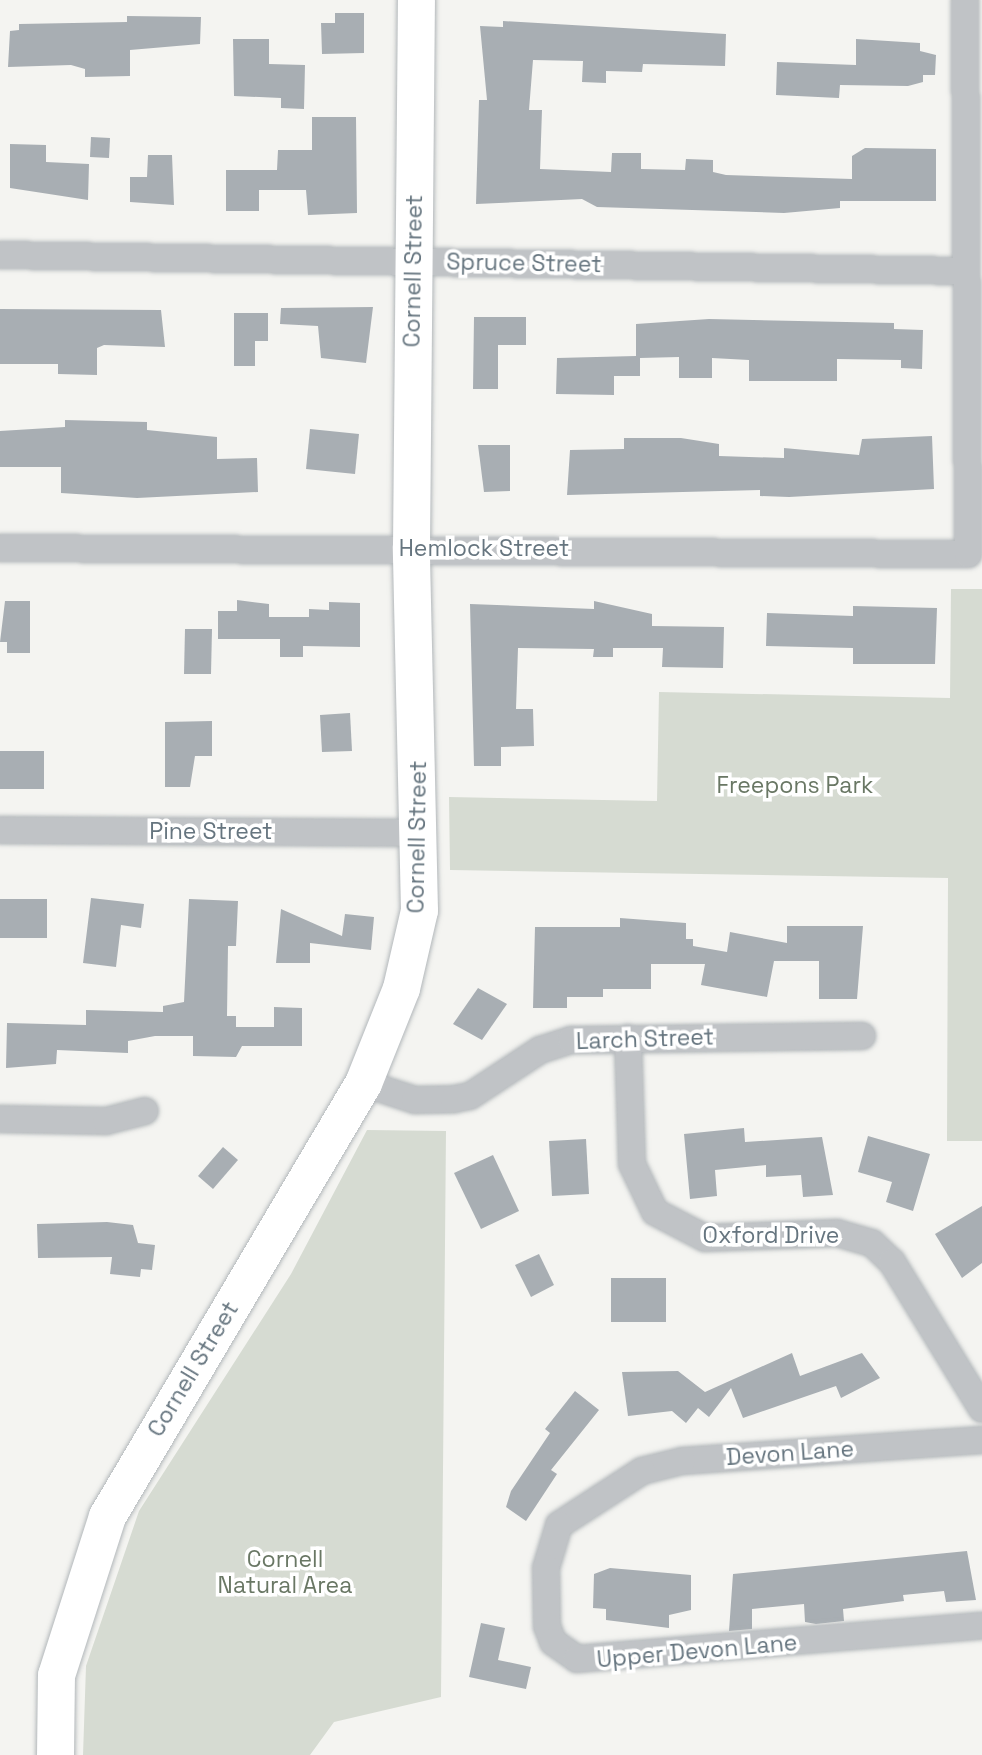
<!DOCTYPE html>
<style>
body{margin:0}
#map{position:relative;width:982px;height:1755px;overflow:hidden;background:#f4f4f1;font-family:"Space Grotesk",sans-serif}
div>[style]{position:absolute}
.green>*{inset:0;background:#d6dbd2}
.building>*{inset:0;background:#a8aeb3}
.roads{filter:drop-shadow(0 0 2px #b2b7ba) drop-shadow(0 0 2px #b2b7ba)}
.street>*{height:26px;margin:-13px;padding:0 13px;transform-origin:13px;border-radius:13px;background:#c0c3c6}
.secondary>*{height:37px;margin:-18.5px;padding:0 18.5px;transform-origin:18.5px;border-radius:18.5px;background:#fff}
span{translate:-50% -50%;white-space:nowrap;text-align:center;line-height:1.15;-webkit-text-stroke:7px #fff;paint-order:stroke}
.street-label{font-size:23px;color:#66757f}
.park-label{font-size:23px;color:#697764}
</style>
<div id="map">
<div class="green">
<div style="clip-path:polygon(951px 589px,982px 589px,982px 1141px,947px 1141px,948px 878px,450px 870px,449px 797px,657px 801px,659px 692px,950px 698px)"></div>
<div style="clip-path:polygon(367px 1130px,446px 1131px,441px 1697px,334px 1722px,310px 1755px,83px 1755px,86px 1666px,139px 1511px,291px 1274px)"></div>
</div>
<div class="building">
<div style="clip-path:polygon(335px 13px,364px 13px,364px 53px,322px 54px,321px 23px,335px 23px)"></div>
<div style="clip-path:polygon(127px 16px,201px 17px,200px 44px,130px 50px,130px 76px,85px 77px,85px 69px,71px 65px,8px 67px,10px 31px,19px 30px,19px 24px,127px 22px)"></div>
<div style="clip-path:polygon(503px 21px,726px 34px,725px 66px,643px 64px,642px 72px,606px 71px,606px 83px,582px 82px,583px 61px,533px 60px,529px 110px,542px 110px,540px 169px,611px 172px,612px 153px,641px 153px,641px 169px,685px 170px,686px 159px,713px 160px,713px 172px,726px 175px,852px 179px,852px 156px,865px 148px,936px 149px,936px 201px,840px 201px,840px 208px,784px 213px,597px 207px,582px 199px,476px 204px,479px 100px,487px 100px,480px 26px,503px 27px)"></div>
<div style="clip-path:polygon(233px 39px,269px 39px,269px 64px,305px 65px,304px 109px,281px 108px,281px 98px,234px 96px)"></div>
<div style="clip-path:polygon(856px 39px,920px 43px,920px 51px,936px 55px,935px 75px,923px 75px,923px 82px,908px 86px,840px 85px,839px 98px,776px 95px,777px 62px,856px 65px)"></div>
<div style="clip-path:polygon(312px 117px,356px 117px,357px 213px,308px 215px,306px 190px,259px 190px,259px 211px,226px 211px,226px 170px,277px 170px,278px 150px,312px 150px)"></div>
<div style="clip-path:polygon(91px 137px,110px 138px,109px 158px,90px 157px)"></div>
<div style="clip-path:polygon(10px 144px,46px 145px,46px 162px,89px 164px,88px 200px,10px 188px)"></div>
<div style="clip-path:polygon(148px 155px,172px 155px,174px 205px,130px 202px,130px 177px,147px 177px)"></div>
<div style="clip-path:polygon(373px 307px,366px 363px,321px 358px,318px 326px,280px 324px,281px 308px)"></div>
<div style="clip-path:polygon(0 309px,161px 310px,165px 347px,104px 345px,97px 348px,97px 375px,58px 374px,58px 364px,0 364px)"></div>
<div style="clip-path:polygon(234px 313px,268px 313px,268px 341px,255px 341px,255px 366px,234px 366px)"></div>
<div style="clip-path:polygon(474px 317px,526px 317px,526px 345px,498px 345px,498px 389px,473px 389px)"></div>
<div style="clip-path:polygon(709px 319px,894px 323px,894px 329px,923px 330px,922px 369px,901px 368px,901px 360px,837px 359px,837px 381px,749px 381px,749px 360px,712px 358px,712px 378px,679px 378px,679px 357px,640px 358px,640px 376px,614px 376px,614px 395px,556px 394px,557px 358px,636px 356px,636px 324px)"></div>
<div style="clip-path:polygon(65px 420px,147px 422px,147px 430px,217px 437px,217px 459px,257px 458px,258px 492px,137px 498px,61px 493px,61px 467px,0 467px,0 431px,65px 427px)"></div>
<div style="clip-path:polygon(310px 429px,359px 434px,355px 474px,306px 469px)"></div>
<div style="clip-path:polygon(932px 436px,934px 489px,789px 497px,760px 496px,760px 490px,567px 495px,570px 450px,624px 449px,624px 438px,681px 438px,719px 444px,719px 456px,784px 458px,784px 448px,859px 455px,862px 439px)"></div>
<div style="clip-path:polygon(478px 445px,510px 445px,510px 491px,484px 492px)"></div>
<div style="clip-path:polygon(237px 600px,269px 604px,269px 617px,309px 617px,309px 609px,329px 610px,329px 602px,360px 603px,360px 647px,303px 646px,303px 657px,280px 657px,280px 639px,218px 639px,218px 611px,237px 611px)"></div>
<div style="clip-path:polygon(5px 601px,30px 601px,30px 653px,7px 653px,7px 642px,0 642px)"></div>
<div style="clip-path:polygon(594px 601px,652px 614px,652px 626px,724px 627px,723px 668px,662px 667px,663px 648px,613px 648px,613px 657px,593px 657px,594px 649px,518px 648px,516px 709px,533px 709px,534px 746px,501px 747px,501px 766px,474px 766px,470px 604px,594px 609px)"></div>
<div style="clip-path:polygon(853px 606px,937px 608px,935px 664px,853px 664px,853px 648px,766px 646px,767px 613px,853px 616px)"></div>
<div style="clip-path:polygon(185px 629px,212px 629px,211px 674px,184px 674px)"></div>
<div style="clip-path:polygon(350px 713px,352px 751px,322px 752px,320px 715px)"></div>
<div style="clip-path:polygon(212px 721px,212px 756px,195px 756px,190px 787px,165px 787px,165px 722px)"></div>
<div style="clip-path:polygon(0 751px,44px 751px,44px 789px,0 789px)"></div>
<div style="clip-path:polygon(91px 898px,144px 904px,141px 928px,121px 925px,116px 967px,83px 963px)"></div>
<div style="clip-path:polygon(0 899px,47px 899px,47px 938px,0 938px)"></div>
<div style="clip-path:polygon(189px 899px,238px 901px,236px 946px,228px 946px,227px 1016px,236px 1016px,236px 1027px,274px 1027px,274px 1007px,302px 1008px,302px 1046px,242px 1046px,236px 1057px,193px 1056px,193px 1036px,155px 1036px,128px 1041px,128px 1053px,57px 1050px,56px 1064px,6px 1068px,7px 1023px,86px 1025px,86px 1010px,163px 1012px,163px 1006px,184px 1002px)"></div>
<div style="clip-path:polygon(281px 909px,342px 936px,345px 914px,374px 917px,371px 950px,310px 943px,310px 963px,276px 963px)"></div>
<div style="clip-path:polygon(620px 918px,686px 923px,686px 939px,693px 939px,693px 946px,727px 952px,730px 932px,787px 943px,787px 926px,863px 926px,857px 999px,819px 999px,819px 961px,774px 961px,767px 997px,701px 985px,705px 964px,651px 964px,651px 989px,603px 989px,603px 997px,567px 997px,567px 1008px,533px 1008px,535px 927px,620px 927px)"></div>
<div style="clip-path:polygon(478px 988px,507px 1004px,482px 1040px,453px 1024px)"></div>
<div style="clip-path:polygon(744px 1128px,745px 1142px,822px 1137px,833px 1195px,803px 1197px,801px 1175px,766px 1177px,766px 1165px,715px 1170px,717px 1196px,690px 1199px,684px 1134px)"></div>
<div style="clip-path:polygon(868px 1136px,930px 1154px,913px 1211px,886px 1202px,892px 1182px,858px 1172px)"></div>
<div style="clip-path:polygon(586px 1139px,589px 1194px,552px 1196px,549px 1141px)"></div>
<div style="clip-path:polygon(223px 1147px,238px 1160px,213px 1189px,198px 1176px)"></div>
<div style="clip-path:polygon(493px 1155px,519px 1211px,481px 1229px,454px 1173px)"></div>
<div style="clip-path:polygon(982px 1206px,982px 1263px,962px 1278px,935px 1234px)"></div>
<div style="clip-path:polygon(107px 1222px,133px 1225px,138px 1243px,155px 1245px,152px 1270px,141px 1269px,140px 1277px,110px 1274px,112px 1257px,38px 1258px,37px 1224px)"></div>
<div style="clip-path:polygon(539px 1254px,554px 1285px,531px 1297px,515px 1265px)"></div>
<div style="clip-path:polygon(611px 1278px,666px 1278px,666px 1322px,611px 1322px)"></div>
<div style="clip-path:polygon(792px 1353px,800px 1376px,862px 1353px,880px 1378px,841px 1398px,836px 1386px,743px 1418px,731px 1388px,709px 1417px,698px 1408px,686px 1423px,672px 1411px,628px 1416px,622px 1372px,678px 1371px,705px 1392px)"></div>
<div style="clip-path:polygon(575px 1391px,599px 1410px,551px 1470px,557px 1474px,526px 1521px,506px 1507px,511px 1491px,550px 1433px,545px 1429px)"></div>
<div style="clip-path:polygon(967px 1551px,976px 1600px,946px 1602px,944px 1591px,903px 1595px,904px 1601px,843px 1609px,844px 1621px,816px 1624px,805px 1622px,804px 1604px,752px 1609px,752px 1629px,729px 1631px,733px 1574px)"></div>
<div style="clip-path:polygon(610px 1568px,691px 1575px,691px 1610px,669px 1615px,669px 1628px,606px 1620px,606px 1609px,593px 1608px,594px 1574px)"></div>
<div style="clip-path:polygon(481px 1623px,505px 1628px,498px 1660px,531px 1667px,526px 1689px,469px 1677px)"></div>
</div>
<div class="roads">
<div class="street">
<div style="left:0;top:255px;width:964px;rotate:0.95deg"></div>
<div style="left:0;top:548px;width:968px;rotate:0.36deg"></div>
<div style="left:968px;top:554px;width:554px;rotate:-90.31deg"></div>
<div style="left:0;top:830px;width:422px;rotate:0.4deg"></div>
<div style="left:628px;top:1038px;width:126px;rotate:88.2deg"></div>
<div style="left:632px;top:1164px;width:53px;rotate:64.4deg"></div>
<div style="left:655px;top:1212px;width:56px;rotate:27.5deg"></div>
<div style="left:705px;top:1238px;width:132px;rotate:-2.2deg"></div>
<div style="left:837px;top:1233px;width:36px;rotate:16deg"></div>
<div style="left:872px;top:1243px;width:28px;rotate:44deg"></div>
<div style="left:892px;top:1262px;width:172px;rotate:58.5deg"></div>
<div style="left:363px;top:1083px;width:55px;rotate:18.1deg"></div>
<div style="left:415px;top:1100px;width:39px;rotate:-1deg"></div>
<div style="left:454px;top:1099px;width:16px;rotate:-11deg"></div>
<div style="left:470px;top:1096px;width:84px;rotate:-33.3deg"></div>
<div style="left:540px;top:1050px;width:33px;rotate:-18deg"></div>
<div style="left:571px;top:1040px;width:291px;rotate:-0.8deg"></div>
<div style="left:0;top:1119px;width:106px;rotate:1.1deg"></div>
<div style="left:106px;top:1121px;width:40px;rotate:-14.4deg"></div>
<div style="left:982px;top:1440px;width:301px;rotate:176deg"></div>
<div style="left:682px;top:1461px;width:41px;rotate:166deg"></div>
<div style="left:642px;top:1471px;width:99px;rotate:147deg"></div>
<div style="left:559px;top:1525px;width:45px;rotate:106.8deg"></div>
<div style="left:546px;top:1568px;width:58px;rotate:89deg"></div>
<div style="left:547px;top:1626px;width:17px;rotate:69deg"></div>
<div style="left:553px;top:1642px;width:29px;rotate:35deg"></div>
<div style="left:577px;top:1659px;width:406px;rotate:-4.7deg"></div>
</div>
<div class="secondary">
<div style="left:55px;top:1755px;width:80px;rotate:-89.3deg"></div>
<div style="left:56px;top:1675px;width:167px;rotate:-72.2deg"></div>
<div style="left:107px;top:1516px;width:503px;rotate:-59.41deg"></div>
<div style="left:363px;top:1083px;width:102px;rotate:-68.2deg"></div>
<div style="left:401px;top:988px;width:80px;rotate:-77deg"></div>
<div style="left:419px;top:910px;width:364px;rotate:-91.3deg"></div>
<div style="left:411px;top:546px;width:546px;rotate:-89.48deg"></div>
</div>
</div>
<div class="street-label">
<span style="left:524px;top:263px;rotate:1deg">Spruce Street</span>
<span style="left:413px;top:271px;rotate:-89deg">Cornell Street</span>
<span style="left:484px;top:548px">Hemlock Street</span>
<span style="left:211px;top:831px">Pine Street</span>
<span style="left:417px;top:837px;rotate:-89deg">Cornell Street</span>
<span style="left:645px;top:1039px;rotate:-2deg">Larch Street</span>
<span style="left:771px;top:1235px">Oxford Drive</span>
<span style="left:193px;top:1369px;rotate:-59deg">Cornell Street</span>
<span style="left:790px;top:1453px;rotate:-4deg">Devon Lane</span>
<span style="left:697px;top:1651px;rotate:-5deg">Upper Devon Lane</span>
</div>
<div class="park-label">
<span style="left:795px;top:785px">Freepons Park</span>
<span style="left:285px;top:1572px">Cornell<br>Natural Area</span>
</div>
</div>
